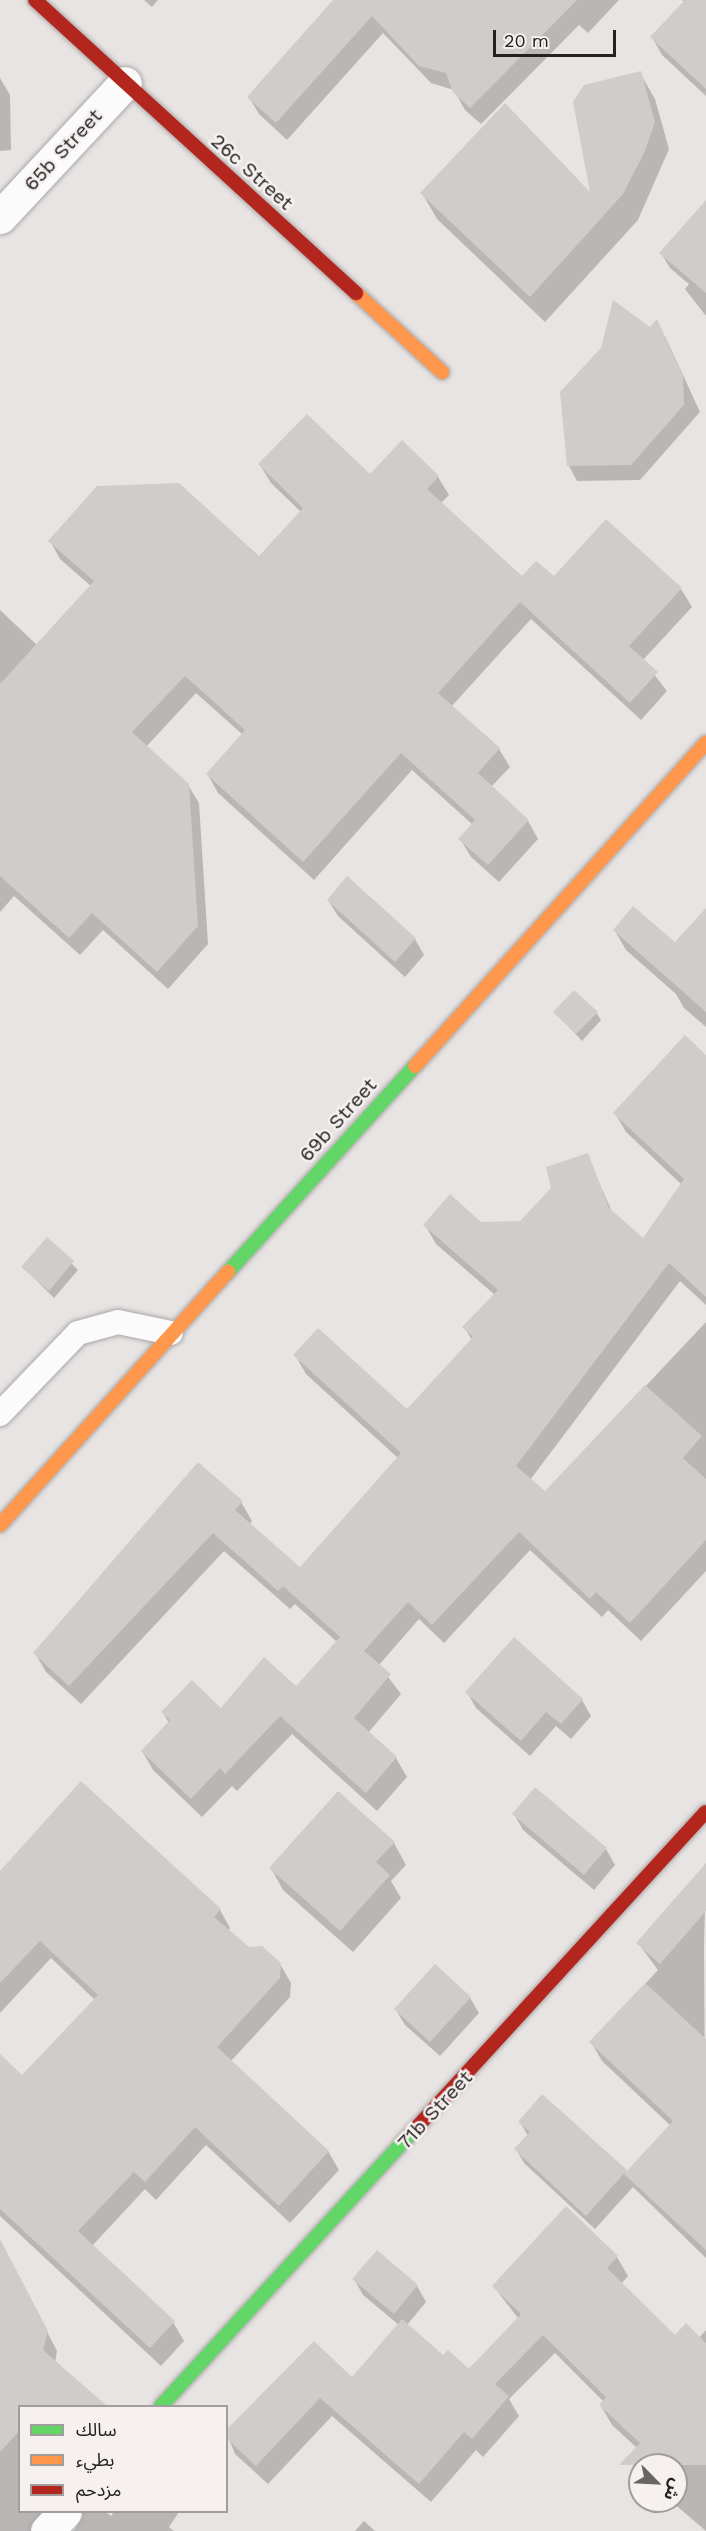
<!DOCTYPE html>
<meta charset="utf-8">
<style>
body{margin:0}
#map{position:relative;width:706px;height:2531px;overflow:hidden;background:#e8e4e3;font-family:"Work Sans","Noto Sans Arabic",sans-serif}
div>[style]{position:absolute}
.shadow>*{inset:0;background:#0003}
.building>*{inset:0;background:#cfcccb}
.roads{filter:drop-shadow(0 0 2px #aba8a8) drop-shadow(0 0 2px #aba8a8)}
.lane>*{height:24px;margin:-12px;padding:0 12px;transform-origin:12px;border-radius:12px;background:#fcfbfb}
.street>*{height:33px;margin:-16.5px;padding:0 16.5px;transform-origin:16.5px;border-radius:16.5px;background:#fcfbfb}
.fast>*{height:14px;margin:-7px;padding:0 7px;transform-origin:7px;border-radius:7px;background:#63d668}
.slow>*{height:14px;margin:-7px;padding:0 7px;transform-origin:7px;border-radius:7px;background:#ff974d}
.jam>*{height:14px;margin:-7px;padding:0 7px;transform-origin:7px;border-radius:7px;background:#b3261e}
span{translate:-50% -50%;white-space:nowrap;text-align:center;line-height:1.15;-webkit-text-stroke:5px #f6f0f0;paint-order:stroke}
.street-label{font-size:20px;color:#242121}
.legend{position:absolute;left:18px;top:2405px;width:210px;height:108px;box-sizing:border-box;background:#f6f0f0;border:2px solid #a29d9d;margin:0;padding:8px 10px;list-style:none;font-size:18px;color:#242121}
.legend li{display:flex;align-items:center;gap:12px;height:30px}
.legend b{width:30px;border:2px solid #a29d9d}
.north{position:absolute;left:628px;top:2453px;width:60px;height:60px;box-sizing:border-box;background:#f6f0f0;border:2px solid #a29d9d;border-radius:50%;rotate:114deg;font-size:16px;font-weight:700;line-height:24px;text-align:center;color:#242121}
.north::after{content:'';display:block;margin:auto;width:21px;height:27px;background:#696565;clip-path:polygon(50% 0,100% 100%,50% 72%,0 100%)}
.scale{position:absolute;left:493px;top:30px;width:123px;height:27px;box-sizing:border-box;border:3px solid #242121;border-top:0;padding-left:8px;font-size:18px;line-height:21px;white-space:nowrap;color:#242121;-webkit-text-stroke:4px #f6f0f0;paint-order:stroke}
</style>
<div id="map">
<div class="shadow">
<div style="clip-path:polygon(144px 0,158px 0,152px 7px)"></div>
<div style="clip-path:polygon(338px 0,619px 0,588px 33px,579px 25px,481px 124px,465px 110px,454px 90px,431px 83px,383px 33px,287px 140px,259px 114px,249px 97px)"></div>
<div style="clip-path:polygon(682px 0,706px 0,706px 96px,662px 55px,652px 37px,685px 2px)"></div>
<div style="clip-path:polygon(640px 73px,655px 99px,669px 149px,638px 220px,545px 322px,437px 219px,422px 193px,592px 196px)"></div>
<div style="clip-path:polygon(0 78px,10px 95px,11px 150px,0 151px)"></div>
<div style="clip-path:polygon(706px 202px,706px 316px,685px 289px,689px 284px,670px 268px,661px 253px)"></div>
<div style="clip-path:polygon(650px 329px,665px 336px,700px 412px,640px 480px,577px 481px,569px 466px,562px 392px)"></div>
<div style="clip-path:polygon(403px 442px,438px 477px,449px 495px,440px 504px,522px 578px,681px 589px,692px 607px,643px 660px,667px 691px,641px 720px,531px 619px,451px 707px,499px 749px,510px 767px,491px 787px,528px 821px,538px 839px,499px 882px,471px 857px,460px 839px,473px 825px,412px 770px,314px 880px,218px 793px,208px 775px,243px 735px,196px 693px,146px 747px,188px 785px,199px 803px,208px 944px,168px 989px,103px 930px,80px 955px,14px 896px,0 912px,0 610px,38px 646px,92px 587px,60px 559px,50px 541px,259px 558px,301px 512px,271px 483px,260px 465px,370px 476px)"></div>
<div style="clip-path:polygon(348px 878px,415px 939px,424px 955px,405px 977px,338px 916px,328px 900px)"></div>
<div style="clip-path:polygon(706px 922px,706px 1027px,684px 1008px,676px 994px,626px 950px,615px 931px,675px 945px)"></div>
<div style="clip-path:polygon(555px 1012px,596px 1012px,601px 1020px,582px 1041px)"></div>
<div style="clip-path:polygon(706px 1057px,706px 1305px,680px 1281px,530px 1480px,545px 1493px,706px 1322px,706px 1571px,641px 1641px,608px 1610px,602px 1617px,530px 1550px,444px 1643px,419px 1619px,379px 1665px,401px 1694px,368px 1733px,396px 1758px,407px 1777px,377px 1811px,292px 1734px,237px 1791px,232px 1786px,202px 1817px,153px 1770px,142px 1751px,169px 1723px,163px 1713px,221px 1710px,296px 1688px,337px 1642px,295px 1604px,290px 1609px,224px 1551px,81px 1704px,46px 1672px,35px 1653px,241px 1502px,252px 1521px,250px 1524px,300px 1569px,398px 1458px,306px 1374px,295px 1355px,407px 1411px,472px 1340px,464px 1327px,495px 1295px,436px 1244px,425px 1225px,521px 1223px,587px 1155px,613px 1214px,644px 1240px,682px 1185px,626px 1132px,615px 1113px)"></div>
<div style="clip-path:polygon(47px 1239px,78px 1270px,54px 1298px,23px 1267px)"></div>
<div style="clip-path:polygon(467px 1692px,582px 1700px,591px 1716px,571px 1739px,556px 1726px,530px 1756px,476px 1708px)"></div>
<div style="clip-path:polygon(514px 1814px,606px 1849px,615px 1865px,594px 1890px,523px 1830px)"></div>
<div style="clip-path:polygon(394px 1843px,406px 1865px,391px 1881px,401px 1898px,353px 1952px,283px 1890px,271px 1868px)"></div>
<div style="clip-path:polygon(706px 1866px,704px 1945px,706px 2258px,633px 2187px,595px 2229px,524px 2163px,516px 2149px,528px 2136px,520px 2122px,542px 2096px,627px 2173px,671px 2126px,602px 2061px,591px 2042px,658px 1970px,638px 1943px)"></div>
<div style="clip-path:polygon(0 1873px,220px 1910px,230px 1928px,228px 1931px,248px 1948px,280px 1964px,291px 1983px,290px 1997px,231px 2061px,328px 2151px,339px 2170px,290px 2223px,206px 2145px,156px 2200px,145px 2189px,92px 2246px,173px 2322px,184px 2341px,161px 2366px,0 2216px,0 2056px,22px 2077px,95px 2000px,51px 1958px,0 2013px)"></div>
<div style="clip-path:polygon(470px 1998px,479px 2013px,440px 2056px,405px 2025px,396px 2010px)"></div>
<div style="clip-path:polygon(0 2240px,57px 2351px,55px 2362px,102px 2406px,20px 2406px,20px 2512px,106px 2512px,111px 2516px,114px 2512px,179px 2512px,169px 2527px,174px 2531px,74px 2531px,83px 2515px,71px 2512px,50px 2531px,0 2531px)"></div>
<div style="clip-path:polygon(377px 2252px,417px 2286px,426px 2302px,407px 2325px,443px 2357px,468px 2370px,518px 2318px,494px 2287px,617px 2257px,628px 2276px,621px 2284px,675px 2337px,699px 2338px,706px 2330px,706px 2531px,671px 2501px,676px 2501px,676px 2465px,640px 2465px,640px 2470px,631px 2455px,637px 2448px,612px 2425px,601px 2406px,604px 2402px,555px 2353px,509px 2399px,519px 2416px,483px 2457px,476px 2450px,431px 2502px,332px 2416px,268px 2484px,235px 2454px,226px 2432px,353px 2379px,399px 2325px,363px 2295px,354px 2279px)"></div>
<div style="clip-path:polygon(364px 2521px,375px 2531px,355px 2531px)"></div>
</div>
<div class="building">
<div style="clip-path:polygon(333px 0,577px 0,470px 108px,453px 92px,446px 73px,419px 66px,372px 16px,276px 123px,247px 97px)"></div>
<div style="clip-path:polygon(685px 0,706px 0,706px 89px,650px 37px)"></div>
<div style="clip-path:polygon(641px 71px,655px 122px,644px 153px,623px 194px,530px 297px,420px 193px,505px 103px,590px 192px,573px 102px,584px 85px)"></div>
<div style="clip-path:polygon(706px 200px,706px 293px,659px 253px)"></div>
<div style="clip-path:polygon(613px 300px,650px 327px,657px 319px,683px 376px,684px 405px,631px 465px,567px 466px,560px 392px,601px 348px)"></div>
<div style="clip-path:polygon(307px 414px,370px 474px,402px 440px,439px 476px,427px 489px,522px 576px,536px 561px,554px 576px,606px 519px,682px 588px,629px 646px,658px 672px,630px 703px,520px 602px,438px 693px,500px 748px,478px 773px,529px 820px,488px 865px,458px 839px,475px 820px,401px 753px,303px 862px,206px 774px,245px 730px,185px 676px,132px 732px,189px 784px,198px 926px,157px 972px,92px 913px,69px 938px,0 876px,0 684px,94px 581px,48px 541px,97px 486px,179px 483px,259px 556px,303px 508px,258px 464px)"></div>
<div style="clip-path:polygon(347px 876px,416px 938px,395px 962px,327px 900px)"></div>
<div style="clip-path:polygon(633px 906px,675px 942px,706px 908px,706px 1012px,613px 930px)"></div>
<div style="clip-path:polygon(574px 990px,598px 1012px,576px 1034px,553px 1012px)"></div>
<div style="clip-path:polygon(685px 1035px,706px 1055px,706px 1297px,669px 1263px,516px 1466px,545px 1491px,645px 1385px,702px 1436px,683px 1458px,706px 1479px,706px 1540px,630px 1623px,596px 1592px,590px 1599px,519px 1532px,432px 1625px,408px 1602px,364px 1651px,391px 1674px,354px 1718px,397px 1757px,366px 1793px,280px 1716px,225px 1774px,220px 1768px,191px 1799px,141px 1751px,170px 1720px,161px 1712px,192px 1680px,221px 1708px,264px 1657px,296px 1686px,340px 1637px,283px 1586px,278px 1591px,213px 1533px,69px 1686px,33px 1653px,198px 1462px,243px 1501px,235px 1510px,300px 1567px,401px 1453px,293px 1355px,318px 1328px,407px 1409px,473px 1337px,462px 1327px,498px 1290px,423px 1225px,450px 1194px,481px 1222px,520px 1221px,551px 1188px,546px 1167px,588px 1153px,609px 1208px,643px 1238px,684px 1179px,613px 1113px)"></div>
<div style="clip-path:polygon(47px 1237px,74px 1261px,49px 1291px,21px 1267px)"></div>
<div style="clip-path:polygon(514px 1637px,583px 1699px,561px 1724px,546px 1712px,521px 1741px,465px 1692px)"></div>
<div style="clip-path:polygon(81px 1781px,221px 1909px,214px 1917px,249px 1947px,262px 1946px,281px 1963px,280px 1978px,217px 2047px,329px 2151px,279px 2206px,195px 2127px,145px 2182px,134px 2172px,78px 2231px,175px 2321px,150px 2348px,0 2209px,0 2054px,22px 2075px,98px 1995px,40px 1941px,0 1983px,0 1871px)"></div>
<div style="clip-path:polygon(535px 1787px,607px 1848px,584px 1875px,512px 1814px)"></div>
<div style="clip-path:polygon(338px 1791px,395px 1842px,376px 1862px,390px 1875px,340px 1931px,269px 1868px)"></div>
<div style="clip-path:polygon(706px 1863px,706px 1911px,660px 1964px,636px 1943px)"></div>
<div style="clip-path:polygon(435px 1964px,471px 1997px,430px 2042px,394px 2009px)"></div>
<div style="clip-path:polygon(645px 1983px,706px 2039px,706px 2250px,624px 2174px,673px 2121px,589px 2042px)"></div>
<div style="clip-path:polygon(542px 2094px,627px 2170px,586px 2216px,514px 2149px,530px 2132px,518px 2122px)"></div>
<div style="clip-path:polygon(566px 2206px,618px 2256px,607px 2268px,675px 2335px,686px 2323px,706px 2343px,706px 2465px,619px 2465px,640px 2443px,599px 2405px,606px 2397px,543px 2335px,495px 2384px,509px 2396px,472px 2439px,464px 2432px,419px 2484px,320px 2398px,256px 2466px,226px 2438px,226px 2430px,314px 2341px,352px 2377px,402px 2319px,443px 2355px,448px 2350px,468px 2368px,473px 2365px,521px 2314px,492px 2286px)"></div>
<div style="clip-path:polygon(0 2239px,48px 2331px,43px 2350px,107px 2406px,20px 2406px,20px 2430px,0 2452px)"></div>
<div style="clip-path:polygon(377px 2250px,418px 2285px,394px 2314px,352px 2279px)"></div>
</div>
<div class="roads">
<div class="lane">
<div style="left:0;top:1414px;width:112px;rotate:-46.1deg"></div>
<div style="left:78px;top:1333px;width:41px;rotate:-15.4deg"></div>
<div style="left:118px;top:1322px;width:54px;rotate:11.7deg"></div>
</div>
<div class="street">
<div style="left:0;top:217px;width:183px;rotate:-47deg"></div>
<div style="left:47px;top:2531px;width:26px;rotate:-47deg"></div>
</div>
<div class="fast">
<div style="left:228px;top:1272px;width:278px;rotate:-47.8deg"></div>
<div style="left:161px;top:2406px;width:379px;rotate:-47.5deg"></div>
</div>
<div class="slow">
<div style="left:356px;top:293px;width:117px;rotate:42.6deg"></div>
<div style="left:415px;top:1066px;width:435px;rotate:-48deg"></div>
<div style="left:0;top:1525px;width:341px;rotate:-48deg"></div>
</div>
<div class="jam">
<div style="left:35px;top:0;width:435px;rotate:42.4deg"></div>
<div style="left:417px;top:2127px;width:427px;rotate:-47.5deg"></div>
</div>
</div>
<div class="street-label">
<span style="left:63px;top:150px;rotate:-47deg">65b Street</span>
<span style="left:252px;top:172px;rotate:42deg">26c Street</span>
<span style="left:338px;top:1120px;rotate:-48deg">69b Street</span>
<span style="left:435px;top:2110px;rotate:-47deg">71b Street</span>
</div>
<ul class="legend">
<li><b style="height:8px;background:#63d668"></b>سالك</li>
<li><b style="height:8px;background:#ff974d"></b>بطيء</li>
<li><b style="height:8px;background:#b3261e"></b>مزدحم</li>
</ul>
<div class="north">ش</div>
<div class="scale">20 m</div>
</div>
